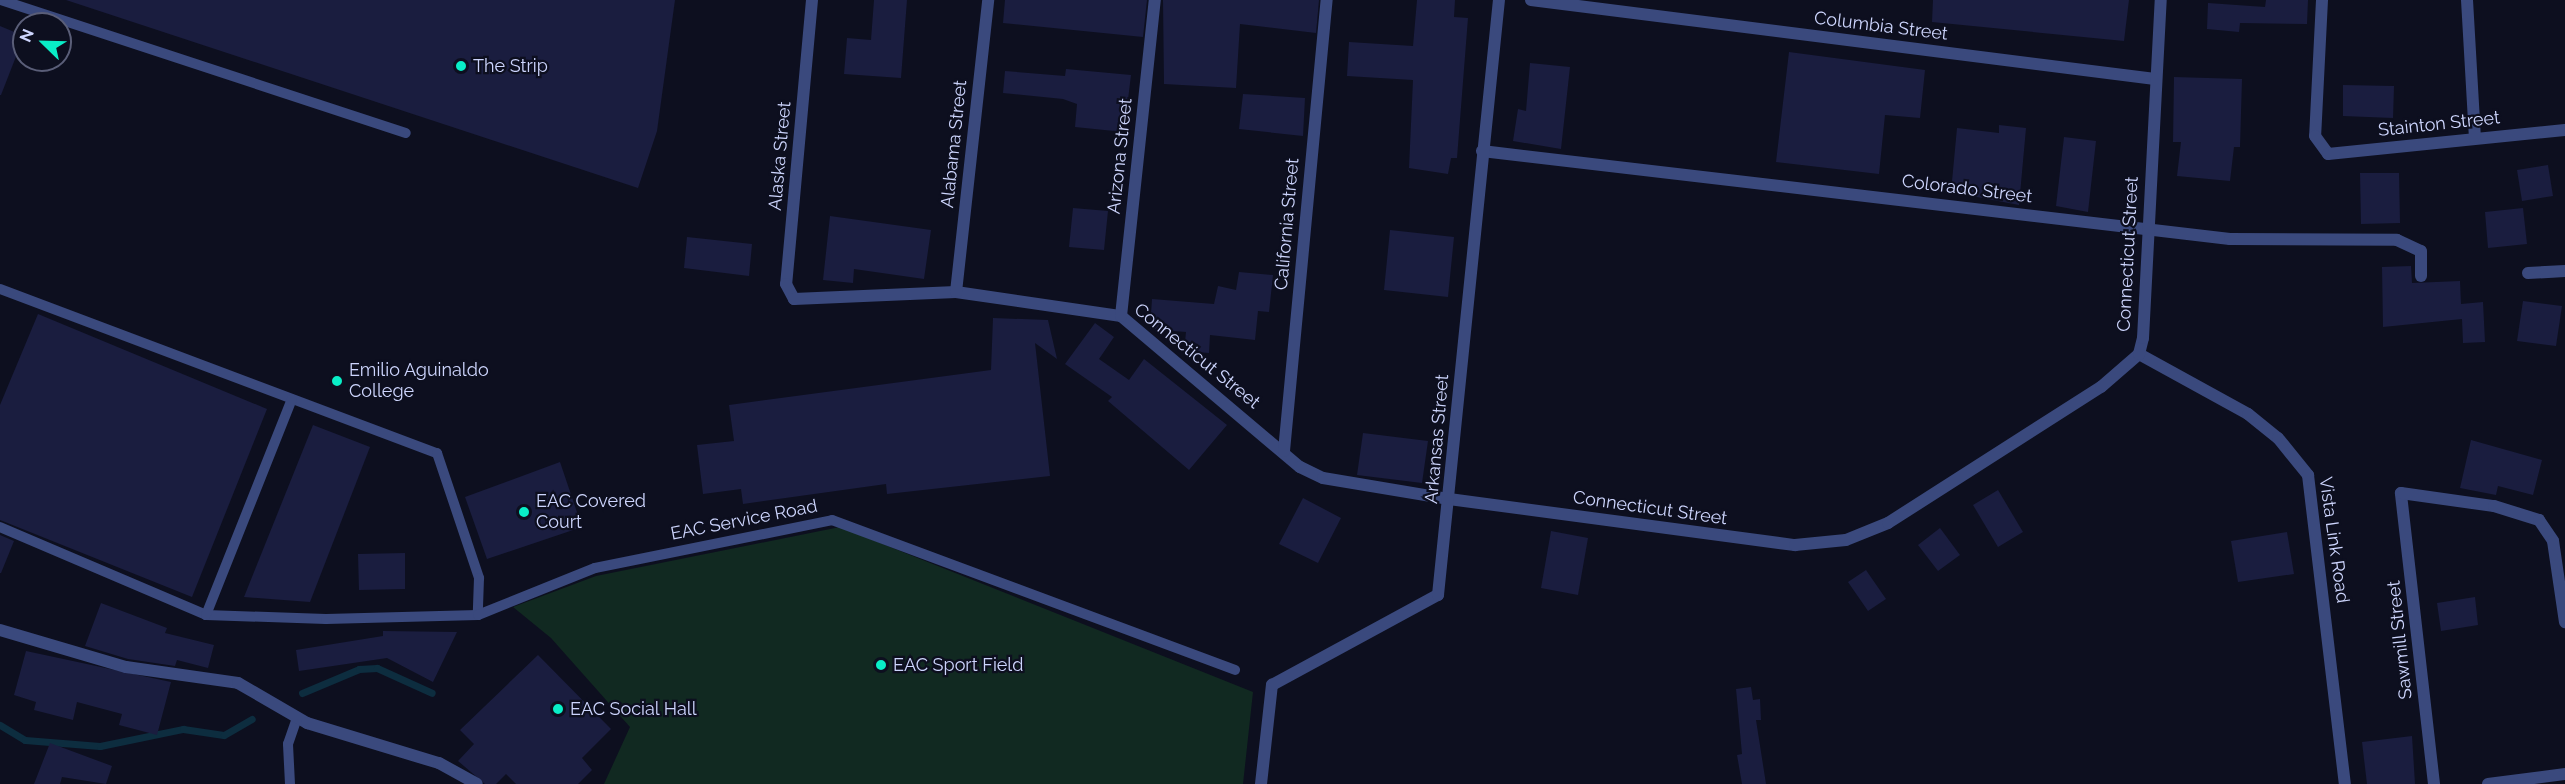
<!DOCTYPE html>
<style>
body{margin:0}
#map{position:relative;width:2565px;height:784px;overflow:hidden;background:#0d0f1f;font-family:Raleway,sans-serif}
div>[style]{position:absolute}
.green>*{inset:0;background:#112921}
.stream>*{height:7px;margin:-3.5px;padding:0 3.5px;transform-origin:3.5px;border-radius:3.5px;background:#0d2d3f}
.building>*{inset:0;background:#1a1d3f}
.service>*{height:10px;margin:-5px;padding:0 5px;transform-origin:5px;border-radius:5px;background:#3a497d}
.minor>*{height:12px;margin:-6px;padding:0 6px;transform-origin:6px;border-radius:6px;background:#3a497d}
.tertiary>*{height:12px;margin:-6px;padding:0 6px;transform-origin:6px;border-radius:6px;background:#3a497d}
.dots>*{width:16px;height:16px;translate:-50% -50%;box-sizing:border-box;border:3px solid #0d0f1f;border-radius:50%}
span{translate:-50% -50%;white-space:nowrap;text-align:center;line-height:1.15;-webkit-text-stroke:4.5px #0d0f1f;paint-order:stroke}
.street-label{font-size:18px;color:#cdd5fd}
.poi-label{font-size:18px;color:#cdd5fd}
.left{translate:0 -50%;text-align:left}
.north{position:absolute;left:12px;top:12px;width:60px;height:60px;box-sizing:border-box;background:#0d0f1f;border:2px solid #5a5e78;border-radius:50%;rotate:293deg;font-size:16px;font-weight:700;line-height:24px;text-align:center;color:#cdd5fd}
.north::after{content:'';display:block;margin:auto;width:21px;height:27px;background:#09eec7;clip-path:polygon(50% 0,100% 100%,50% 72%,0 100%)}
</style>
<div id="map">
<div class="green">
<div style="clip-path:polygon(840px 527px,1253px 692px,1243px 784px,604px 784px,630px 727px,551px 638px,513px 607px,596px 576px)"></div>
</div>
<div class="stream">
<div style="left:302px;top:693px;width:62px;rotate:-22.8deg"></div>
<div style="left:359px;top:669px;width:18px;rotate:-3deg"></div>
<div style="left:377px;top:668px;width:60px;rotate:24.4deg"></div>
<div style="left:0;top:725px;width:29px;rotate:31deg"></div>
<div style="left:25px;top:740px;width:75px;rotate:4.6deg"></div>
<div style="left:100px;top:746px;width:85px;rotate:-11.6deg"></div>
<div style="left:183px;top:729px;width:41px;rotate:8.3deg"></div>
<div style="left:224px;top:735px;width:32px;rotate:-30deg"></div>
</div>
<div class="building">
<div style="clip-path:polygon(66px 0,675px 0,657px 131px,638px 188px)"></div>
<div style="clip-path:polygon(874px 0,907px 0,901px 78px,844px 74px,847px 38px,871px 40px)"></div>
<div style="clip-path:polygon(1005px 0,1147px 0,1143px 37px,1003px 23px)"></div>
<div style="clip-path:polygon(1163px 0,1319px 0,1316px 33px,1240px 24px,1236px 88px,1164px 84px)"></div>
<div style="clip-path:polygon(1417px 0,1455px 0,1454px 17px,1468px 18px,1457px 158px,1451px 158px,1448px 174px,1409px 168px,1413px 80px,1347px 76px,1349px 42px,1413px 46px)"></div>
<div style="clip-path:polygon(1933px 0,2129px 0,2124px 41px,1932px 22px)"></div>
<div style="clip-path:polygon(2266px 0,2308px 0,2307px 24px,2240px 23px,2239px 32px,2207px 29px,2208px 3px,2265px 7px)"></div>
<div style="clip-path:polygon(0 26px,24px 36px,1px 95px,0 95px)"></div>
<div style="clip-path:polygon(1789px 52px,1925px 70px,1920px 118px,1885px 115px,1879px 174px,1776px 162px)"></div>
<div style="clip-path:polygon(1530px 63px,1570px 67px,1561px 149px,1513px 141px,1518px 109px,1526px 111px)"></div>
<div style="clip-path:polygon(1066px 69px,1131px 75px,1124px 132px,1075px 127px,1077px 104px,1063px 99px,1003px 93px,1005px 71px,1065px 76px)"></div>
<div style="clip-path:polygon(2174px 77px,2242px 79px,2240px 147px,2234px 147px,2230px 181px,2177px 176px,2181px 142px,2173px 142px)"></div>
<div style="clip-path:polygon(2343px 85px,2394px 86px,2393px 118px,2343px 116px)"></div>
<div style="clip-path:polygon(1243px 94px,1305px 98px,1303px 136px,1239px 129px)"></div>
<div style="clip-path:polygon(1999px 125px,2026px 128px,2019px 205px,1951px 192px,1957px 128px,1999px 133px)"></div>
<div style="clip-path:polygon(2064px 137px,2096px 141px,2088px 212px,2056px 206px)"></div>
<div style="clip-path:polygon(2548px 165px,2553px 196px,2522px 201px,2517px 170px)"></div>
<div style="clip-path:polygon(2360px 173px,2399px 173px,2400px 223px,2361px 224px)"></div>
<div style="clip-path:polygon(1073px 208px,1108px 211px,1104px 250px,1069px 247px)"></div>
<div style="clip-path:polygon(2523px 208px,2527px 244px,2488px 248px,2485px 212px)"></div>
<div style="clip-path:polygon(830px 216px,931px 230px,924px 279px,854px 269px,853px 283px,823px 280px)"></div>
<div style="clip-path:polygon(1390px 230px,1454px 237px,1448px 297px,1384px 290px)"></div>
<div style="clip-path:polygon(687px 237px,752px 244px,749px 276px,684px 268px)"></div>
<div style="clip-path:polygon(2411px 266px,2412px 283px,2460px 281px,2461px 304px,2483px 302px,2485px 342px,2463px 343px,2462px 319px,2383px 327px,2382px 267px)"></div>
<div style="clip-path:polygon(1239px 272px,1273px 275px,1269px 312px,1258px 311px,1255px 340px,1210px 335px,1209px 353px,1184px 351px,1186px 332px,1150px 329px,1152px 299px,1214px 304px,1218px 286px,1236px 290px)"></div>
<div style="clip-path:polygon(2523px 301px,2562px 306px,2556px 346px,2517px 341px)"></div>
<div style="clip-path:polygon(38px 314px,267px 409px,192px 597px,0 520px,0 405px)"></div>
<div style="clip-path:polygon(993px 318px,1048px 320px,1057px 359px,1035px 343px,1050px 476px,887px 494px,886px 484px,743px 504px,741px 489px,703px 494px,697px 445px,734px 441px,729px 405px,991px 370px)"></div>
<div style="clip-path:polygon(1095px 323px,1114px 337px,1099px 359px,1129px 380px,1144px 359px,1227px 425px,1189px 470px,1108px 401px,1112px 397px,1065px 364px)"></div>
<div style="clip-path:polygon(313px 425px,370px 447px,310px 602px,244px 597px)"></div>
<div style="clip-path:polygon(1363px 433px,1428px 441px,1422px 483px,1357px 475px)"></div>
<div style="clip-path:polygon(2471px 440px,2542px 460px,2533px 495px,2498px 486px,2496px 495px,2460px 488px)"></div>
<div style="clip-path:polygon(560px 462px,582px 527px,487px 559px,465px 497px)"></div>
<div style="clip-path:polygon(1998px 490px,2023px 532px,1998px 547px,1973px 505px)"></div>
<div style="clip-path:polygon(1303px 498px,1341px 518px,1318px 563px,1279px 544px)"></div>
<div style="clip-path:polygon(1940px 528px,1960px 555px,1938px 571px,1918px 545px)"></div>
<div style="clip-path:polygon(1551px 531px,1588px 538px,1578px 595px,1541px 588px)"></div>
<div style="clip-path:polygon(2287px 532px,2294px 574px,2238px 582px,2231px 541px)"></div>
<div style="clip-path:polygon(0 535px,14px 541px,1px 573px,0 573px)"></div>
<div style="clip-path:polygon(405px 553px,405px 589px,359px 590px,358px 554px)"></div>
<div style="clip-path:polygon(1866px 570px,1886px 599px,1868px 611px,1848px 582px)"></div>
<div style="clip-path:polygon(2475px 597px,2478px 625px,2441px 631px,2437px 603px)"></div>
<div style="clip-path:polygon(101px 603px,167px 628px,165px 633px,214px 645px,208px 668px,177px 660px,175px 666px,128px 659px,85px 646px)"></div>
<div style="clip-path:polygon(383px 631px,457px 632px,433px 682px,387px 658px,299px 671px,296px 650px,383px 636px)"></div>
<div style="clip-path:polygon(26px 651px,171px 682px,157px 735px,119px 725px,122px 714px,77px 702px,73px 720px,34px 710px,36px 702px,14px 695px)"></div>
<div style="clip-path:polygon(538px 655px,611px 729px,582px 758px,592px 770px,578px 784px,516px 784px,506px 774px,496px 784px,485px 784px,458px 761px,474px 744px,460px 730px)"></div>
<div style="clip-path:polygon(1751px 687px,1753px 700px,1760px 699px,1761px 720px,1756px 720px,1766px 784px,1742px 784px,1737px 755px,1742px 754px,1736px 689px)"></div>
<div style="clip-path:polygon(2412px 736px,2415px 784px,2367px 784px,2362px 742px)"></div>
<div style="clip-path:polygon(50px 743px,112px 766px,106px 784px,62px 777px,60px 784px,34px 784px)"></div>
</div>
<div class="service">
<div style="left:1px;top:0;width:426px;rotate:18.2deg"></div>
<div style="left:0;top:289px;width:467px;rotate:20.6deg"></div>
<div style="left:437px;top:453px;width:132px;rotate:71.4deg"></div>
<div style="left:479px;top:578px;width:37px;rotate:92deg"></div>
<div style="left:0;top:527px;width:224px;rotate:23.1deg"></div>
<div style="left:206px;top:615px;width:120px;rotate:1.9deg"></div>
<div style="left:326px;top:619px;width:152px;rotate:-1.5deg"></div>
<div style="left:478px;top:615px;width:126px;rotate:-21.9deg"></div>
<div style="left:595px;top:568px;width:242px;rotate:-11.4deg"></div>
<div style="left:832px;top:520px;width:430px;rotate:20.4deg"></div>
<div style="left:206px;top:615px;width:232px;rotate:-68.3deg"></div>
<div style="left:290px;top:784px;width:40px;rotate:-92.9deg"></div>
<div style="left:288px;top:744px;width:28px;rotate:-71deg"></div>
</div>
<div class="minor">
<div style="left:812px;top:0;width:285px;rotate:95.2deg"></div>
<div style="left:786px;top:284px;width:17px;rotate:62deg"></div>
<div style="left:794px;top:299px;width:162px;rotate:-2.5deg"></div>
<div style="left:956px;top:292px;width:167px;rotate:8.3deg"></div>
<div style="left:1121px;top:316px;width:234px;rotate:40.2deg"></div>
<div style="left:1300px;top:467px;width:25px;rotate:26deg"></div>
<div style="left:1323px;top:478px;width:128px;rotate:9.5deg"></div>
<div style="left:1531px;top:0;width:629px;rotate:7.22deg"></div>
<div style="left:2322px;top:0;width:136px;rotate:92.9deg"></div>
<div style="left:2315px;top:136px;width:22px;rotate:54deg"></div>
<div style="left:2328px;top:154px;width:238px;rotate:-5.8deg"></div>
<div style="left:2467px;top:0;width:138px;rotate:86.7deg"></div>
<div style="left:1482px;top:151px;width:753px;rotate:6.71deg"></div>
<div style="left:2230px;top:239px;width:167px;rotate:0.3deg"></div>
<div style="left:2397px;top:240px;width:26px;rotate:25deg"></div>
<div style="left:2421px;top:251px;width:25px;rotate:90deg"></div>
<div style="left:2528px;top:273px;width:37px;rotate:-3deg"></div>
<div style="left:956px;top:292px;width:294px;rotate:-83.7deg"></div>
<div style="left:1121px;top:316px;width:318px;rotate:-83.9deg"></div>
<div style="left:2139px;top:354px;width:124px;rotate:28.8deg"></div>
<div style="left:2248px;top:414px;width:38px;rotate:39deg"></div>
<div style="left:2278px;top:438px;width:48px;rotate:51deg"></div>
<div style="left:2308px;top:475px;width:311px;rotate:83.2deg"></div>
<div style="left:1284px;top:451px;width:453px;rotate:-84.6deg"></div>
<div style="left:2434px;top:784px;width:293px;rotate:-96.5deg"></div>
<div style="left:2401px;top:493px;width:94px;rotate:8deg"></div>
<div style="left:2494px;top:506px;width:47px;rotate:17.3deg"></div>
<div style="left:2539px;top:520px;width:25px;rotate:56deg"></div>
<div style="left:2553px;top:541px;width:82px;rotate:81.6deg"></div>
<div style="left:2488px;top:784px;width:78px;rotate:-7.4deg"></div>
</div>
<div class="tertiary">
<div style="left:1449px;top:499px;width:349px;rotate:7.6deg"></div>
<div style="left:1795px;top:545px;width:51px;rotate:-5.6deg"></div>
<div style="left:1846px;top:540px;width:45px;rotate:-22deg"></div>
<div style="left:1888px;top:523px;width:253px;rotate:-32.6deg"></div>
<div style="left:2101px;top:387px;width:50px;rotate:-41deg"></div>
<div style="left:2139px;top:354px;width:16px;rotate:-76deg"></div>
<div style="left:2143px;top:338px;width:338px;rotate:-87deg"></div>
<div style="left:0;top:630px;width:131px;rotate:16.4deg"></div>
<div style="left:126px;top:667px;width:113px;rotate:8.1deg"></div>
<div style="left:238px;top:683px;width:80px;rotate:30.1deg"></div>
<div style="left:307px;top:723px;width:138px;rotate:16.9deg"></div>
<div style="left:439px;top:763px;width:43px;rotate:28.9deg"></div>
<div style="left:1261px;top:784px;width:100px;rotate:-83.7deg"></div>
<div style="left:1272px;top:685px;width:189px;rotate:-28.5deg"></div>
<div style="left:1438px;top:595px;width:598px;rotate:-84.15deg"></div>
</div>
<div class="dots">
<div style="left:461px;top:66px;background:#09eec7"></div>
<div style="left:337px;top:381px;background:#09eec7"></div>
<div style="left:524px;top:512px;background:#09eec7"></div>
<div style="left:881px;top:665px;background:#09eec7"></div>
<div style="left:558px;top:709px;background:#09eec7"></div>
</div>
<div class="street-label">
<span style="left:1881px;top:26px;rotate:7deg">Columbia Street</span>
<span style="left:2439px;top:124px;rotate:-6deg">Stainton Street</span>
<span style="left:954px;top:144px;rotate:-84deg">Alabama Street</span>
<span style="left:780px;top:156px;rotate:-85deg">Alaska Street</span>
<span style="left:1120px;top:156px;rotate:-84deg">Arizona Street</span>
<span style="left:1967px;top:189px;rotate:7deg">Colorado Street</span>
<span style="left:1287px;top:224px;rotate:-85deg">California Street</span>
<span style="left:2128px;top:254px;rotate:-87deg">Connecticut Street</span>
<span style="left:1197px;top:356px;rotate:39deg">Connecticut Street</span>
<span style="left:1437px;top:439px;rotate:-85deg">Arkansas Street</span>
<span style="left:1650px;top:508px;rotate:8deg">Connecticut Street</span>
<span style="left:744px;top:520px;rotate:-11deg">EAC Service Road</span>
<span style="left:2334px;top:540px;rotate:82deg">Vista Link Road</span>
<span style="left:2400px;top:640px;rotate:-96deg">Sawmill Street</span>
</div>
<div class="poi-label">
<span class="left" style="left:473px;top:66px">The Strip</span>
<span class="left" style="left:349px;top:381px">Emilio Aguinaldo<br>College</span>
<span class="left" style="left:536px;top:512px">EAC Covered<br>Court</span>
<span class="left" style="left:893px;top:665px">EAC Sport Field</span>
<span class="left" style="left:570px;top:709px">EAC Social Hall</span>
</div>
<div class="north">N</div>
</div>
